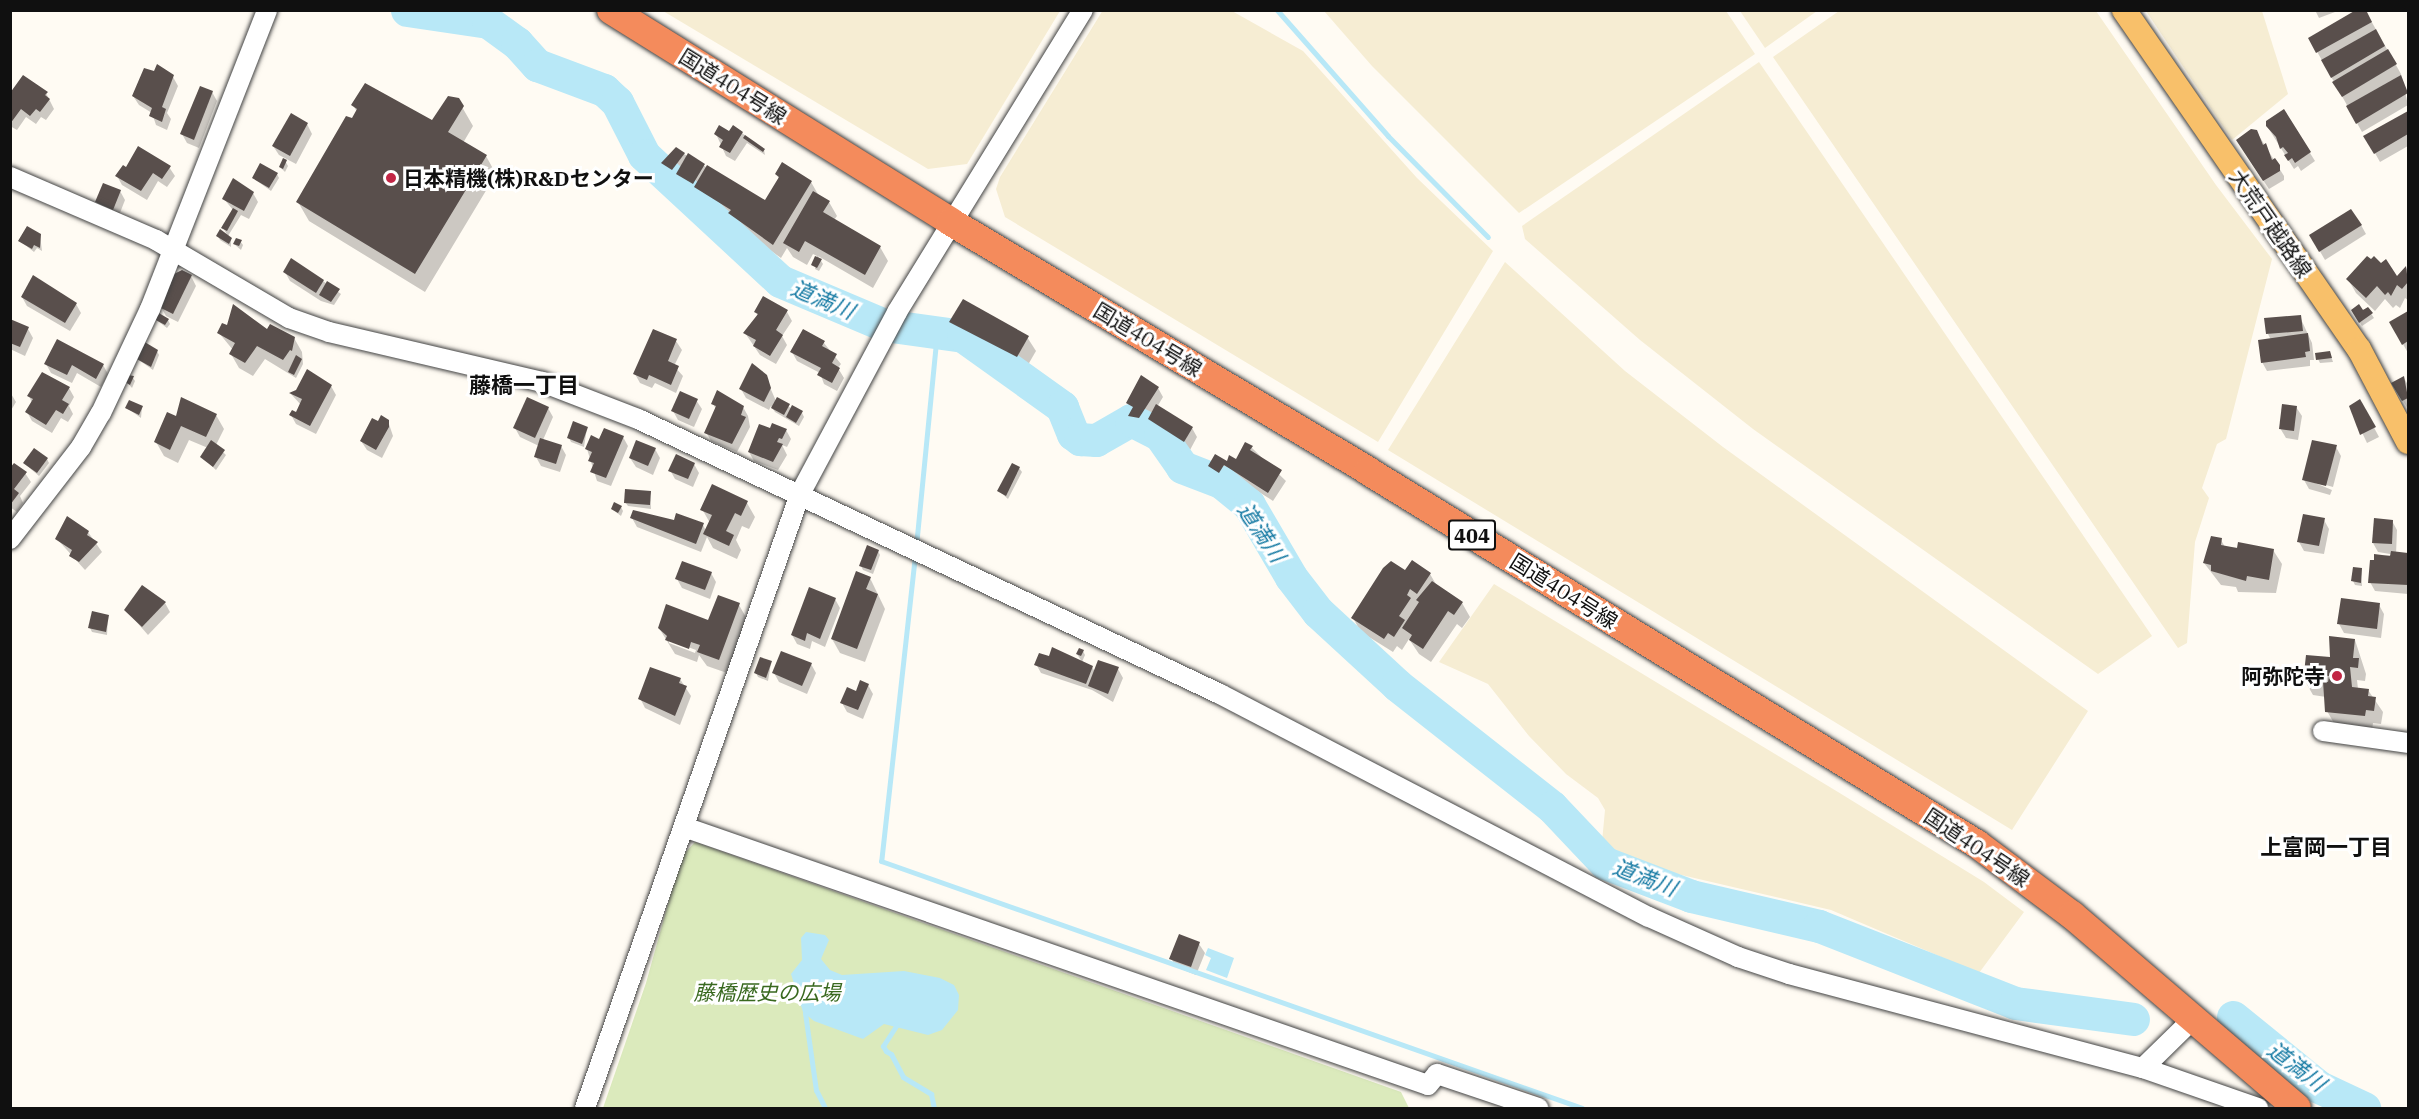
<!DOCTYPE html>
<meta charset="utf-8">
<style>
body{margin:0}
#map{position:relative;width:2419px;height:1119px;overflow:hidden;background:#fffbf3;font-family:"IBM Plex Serif","Noto Sans JP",serif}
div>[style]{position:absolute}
.farmland>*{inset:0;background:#f6edd3}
.green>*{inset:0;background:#dbeabc}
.water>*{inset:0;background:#b8e8f7}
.shadow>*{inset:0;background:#0003}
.stream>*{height:5px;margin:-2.5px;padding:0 2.5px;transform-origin:2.5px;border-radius:2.5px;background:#b8e8f7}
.river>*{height:33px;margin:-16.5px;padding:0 16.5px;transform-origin:16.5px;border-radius:16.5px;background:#b8e8f7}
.building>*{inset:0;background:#594f4c}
.roads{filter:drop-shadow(0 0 2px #434343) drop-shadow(0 0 2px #434343)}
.minor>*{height:20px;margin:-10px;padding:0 10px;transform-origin:10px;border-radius:10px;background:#fff}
.major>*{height:24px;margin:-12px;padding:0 12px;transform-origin:12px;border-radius:12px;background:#f8c06a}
.highway>*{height:28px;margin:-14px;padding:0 14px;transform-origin:14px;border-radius:14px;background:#f48b5c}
.dots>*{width:16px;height:16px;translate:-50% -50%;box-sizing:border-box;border:3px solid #fff;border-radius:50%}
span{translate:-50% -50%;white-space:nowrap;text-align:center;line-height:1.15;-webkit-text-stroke:6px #fff;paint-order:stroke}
.shield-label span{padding:2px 4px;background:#fff;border:2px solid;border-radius:4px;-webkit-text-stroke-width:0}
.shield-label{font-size:20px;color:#101010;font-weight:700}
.street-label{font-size:21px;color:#101010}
.poi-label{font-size:21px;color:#101010;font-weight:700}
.left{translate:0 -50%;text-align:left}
.right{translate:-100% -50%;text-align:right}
.park-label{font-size:21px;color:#39691f;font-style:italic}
.water-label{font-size:22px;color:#177ba4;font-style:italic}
.neighbourhood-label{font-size:22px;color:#101010;font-weight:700}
.frame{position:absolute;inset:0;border:12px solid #101010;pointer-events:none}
</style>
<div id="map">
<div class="farmland">
<div style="clip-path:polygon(1103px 10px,1232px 11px,1303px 51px,1417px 178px,1493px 251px,1378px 442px,1005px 217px,996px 189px,1000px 177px)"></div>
<div style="clip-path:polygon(663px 11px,1060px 11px,967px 164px,928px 169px)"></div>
<div style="clip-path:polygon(1324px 11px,1726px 11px,1755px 54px,1519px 213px,1372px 66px)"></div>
<div style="clip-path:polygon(1740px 11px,1817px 11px,1765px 48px)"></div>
<div style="clip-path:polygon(1839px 11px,2096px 11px,2216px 185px,2272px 259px,2226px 439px,2217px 444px,2202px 488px,2209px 498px,2195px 542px,2187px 643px,2178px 648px,1773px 57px)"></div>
<div style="clip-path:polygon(2146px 11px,2262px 11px,2288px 94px,2232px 140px)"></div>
<div style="clip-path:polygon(1759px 62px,2152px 636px,2098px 674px,1753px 429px,1640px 340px,1525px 239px,1522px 226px)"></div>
<div style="clip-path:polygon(1505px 262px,1625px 371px,1723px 447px,2088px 711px,2012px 830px,1388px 450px)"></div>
<div style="clip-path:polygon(1494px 584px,1838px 792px,1984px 882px,2024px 912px,1979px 973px,1831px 910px,1673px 873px,1609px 850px,1602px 842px,1605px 810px,1598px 798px,1566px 774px,1529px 736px,1488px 684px,1439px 662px)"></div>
</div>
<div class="green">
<div style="clip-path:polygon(695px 842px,1401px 1092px,1409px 1108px,603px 1108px,646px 983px,681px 857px)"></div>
</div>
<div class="water">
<div style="clip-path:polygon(806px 932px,825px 935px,829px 940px,821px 959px,830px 970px,842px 975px,904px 971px,940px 978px,954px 985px,959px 995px,958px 1010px,942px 1030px,928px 1035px,884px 1024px,863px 1039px,814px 1021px,803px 1012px,791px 974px,802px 960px,801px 938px)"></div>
<div style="clip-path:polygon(1208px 948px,1234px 958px,1227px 978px,1206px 970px,1211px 958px,1205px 955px)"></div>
</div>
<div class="shadow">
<div style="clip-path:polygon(2315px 10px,2334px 10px,2335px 12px,2319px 18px)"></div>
<div style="clip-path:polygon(2365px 10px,2401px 74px,2408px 105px,2362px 132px,2310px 39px)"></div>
<div style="clip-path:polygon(173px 77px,178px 86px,167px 113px,171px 119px,167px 130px,156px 125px,152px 113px,139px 105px,133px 96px)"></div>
<div style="clip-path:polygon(212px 92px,217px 101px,199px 148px,187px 143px,182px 134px)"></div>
<div style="clip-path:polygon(46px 93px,54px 109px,46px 120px,41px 117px,36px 124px,26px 117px,17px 130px,10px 126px,10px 95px)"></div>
<div style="clip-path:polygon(458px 100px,473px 126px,463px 143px,486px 156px,496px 174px,425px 292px,309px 221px,298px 202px,357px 112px,353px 105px,433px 122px)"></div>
<div style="clip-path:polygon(2408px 113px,2408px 146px,2380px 162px,2366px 137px)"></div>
<div style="clip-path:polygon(307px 124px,312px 134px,296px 164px,279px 155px,273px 146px)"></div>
<div style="clip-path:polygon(2267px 126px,2310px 153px,2315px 161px,2301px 171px,2298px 166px,2294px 169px)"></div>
<div style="clip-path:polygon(2256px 131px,2284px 176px,2284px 180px,2269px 189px,2243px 150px)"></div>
<div style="clip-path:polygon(742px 133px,764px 150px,765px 155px,747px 143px,735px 161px,726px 156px,716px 134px)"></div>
<div style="clip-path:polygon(evenodd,684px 154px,766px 202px,780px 180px,776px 174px,811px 182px,819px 196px,829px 202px,837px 216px,834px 220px,880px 247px,888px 261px,873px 288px,818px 256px,823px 264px,819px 271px,815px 269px,817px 256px,813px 254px,807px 265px,793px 257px,787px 248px,781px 258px,738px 227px,734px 220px,683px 183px,676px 172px,666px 167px,663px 164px,684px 154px,683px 176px,700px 187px,698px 189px,683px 180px,683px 176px)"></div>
<div style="clip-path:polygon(284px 159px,288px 166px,285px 172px,280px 167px)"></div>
<div style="clip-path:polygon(169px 167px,175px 176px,167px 187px,158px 181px,147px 200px,122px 185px,117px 176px)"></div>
<div style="clip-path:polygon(277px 174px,279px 178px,271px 191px,253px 178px)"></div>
<div style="clip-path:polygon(120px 191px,125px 200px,118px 218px,102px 211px,97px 202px)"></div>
<div style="clip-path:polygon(253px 193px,258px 202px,249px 219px,241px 215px,228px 236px,223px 228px,233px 210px,224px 199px)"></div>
<div style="clip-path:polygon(2361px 225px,2366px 234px,2325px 260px,2311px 236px)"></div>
<div style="clip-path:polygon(40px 235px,42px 251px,37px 248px,34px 252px,20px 241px)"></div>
<div style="clip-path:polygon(218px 236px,231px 239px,231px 247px,220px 240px)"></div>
<div style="clip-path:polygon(240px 241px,243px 245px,241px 250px,234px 244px)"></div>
<div style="clip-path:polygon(2371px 261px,2396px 279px,2406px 268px,2408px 270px,2408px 300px,2405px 298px,2400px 308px,2396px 305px,2393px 308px,2385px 299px,2375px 311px,2356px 293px,2348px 279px)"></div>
<div style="clip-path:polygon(285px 272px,323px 281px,341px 294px,334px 305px,321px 301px,290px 281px)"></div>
<div style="clip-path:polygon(191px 276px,196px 286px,178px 322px,166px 316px,161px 307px)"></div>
<div style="clip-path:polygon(22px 297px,76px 304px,81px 313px,70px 331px,27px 306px)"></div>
<div style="clip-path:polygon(2368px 309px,2374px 318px,2362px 326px,2353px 311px)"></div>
<div style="clip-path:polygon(756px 312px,787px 312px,792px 321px,782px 336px,787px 345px,776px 364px,760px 355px,745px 333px,758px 317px)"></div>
<div style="clip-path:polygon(2408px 313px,2408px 353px,2391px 323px)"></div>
<div style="clip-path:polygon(2300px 317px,2312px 343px,2314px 360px,2310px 360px,2310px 366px,2267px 371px,2262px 362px,2271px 340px,2268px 334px)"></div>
<div style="clip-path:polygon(155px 319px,168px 320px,170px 324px,167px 328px)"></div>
<div style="clip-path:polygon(10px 320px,28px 329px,33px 338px,25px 356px,10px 349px)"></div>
<div style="clip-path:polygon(951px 322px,1027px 337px,1036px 351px,1025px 370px,959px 336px)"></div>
<div style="clip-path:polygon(219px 333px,294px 338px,302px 352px,303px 364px,296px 378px,265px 359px,253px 376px,239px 368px,231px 354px,233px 350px)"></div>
<div style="clip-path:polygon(676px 341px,682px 350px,674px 366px,683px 376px,676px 393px,655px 383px,652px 388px,640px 383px,635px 374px)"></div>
<div style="clip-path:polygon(824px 343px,841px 364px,838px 368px,844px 378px,837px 391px,824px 384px,820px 373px,797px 361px,792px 352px)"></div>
<div style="clip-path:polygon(157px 351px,159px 355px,153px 370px,136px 358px)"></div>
<div style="clip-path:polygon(2330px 353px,2333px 362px,2320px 363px,2318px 359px)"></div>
<div style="clip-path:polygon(46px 364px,103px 365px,108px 374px,101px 387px,77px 373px,72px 383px,51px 373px)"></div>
<div style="clip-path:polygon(765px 376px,776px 401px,802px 413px,804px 417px,799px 426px,775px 412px,771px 406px,769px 410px,746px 398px,741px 389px)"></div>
<div style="clip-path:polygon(133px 378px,135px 381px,132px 388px,127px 382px)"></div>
<div style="clip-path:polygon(2404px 378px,2408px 385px,2408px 409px,2393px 384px)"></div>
<div style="clip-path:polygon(331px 386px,336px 395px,316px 434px,296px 424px,291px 415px,297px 414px,301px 405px,291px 394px)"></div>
<div style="clip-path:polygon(69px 388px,74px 397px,69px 406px,73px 414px,68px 422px,61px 418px,52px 433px,32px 421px,27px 412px,32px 403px,29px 396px)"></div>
<div style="clip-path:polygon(1158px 388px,1163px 397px,1157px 407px,1192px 428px,1197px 437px,1190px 450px,1155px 428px,1149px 419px,1144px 426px,1134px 424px,1129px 416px,1132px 411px,1128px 403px)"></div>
<div style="clip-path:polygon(10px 392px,16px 402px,10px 412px)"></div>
<div style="clip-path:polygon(696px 400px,702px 409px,694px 427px,678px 420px,673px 411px)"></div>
<div style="clip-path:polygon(2360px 401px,2379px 437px,2367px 443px,2350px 407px)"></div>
<div style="clip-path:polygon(713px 404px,743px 407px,748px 416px,750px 427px,737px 452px,711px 441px,706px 432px,716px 409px)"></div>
<div style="clip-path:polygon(142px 407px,141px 418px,127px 408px)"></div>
<div style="clip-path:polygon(2296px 407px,2302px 416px,2298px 440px,2286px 438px,2280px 428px)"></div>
<div style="clip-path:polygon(548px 408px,553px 417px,543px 440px,561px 446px,566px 455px,560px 472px,541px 466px,536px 457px,539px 446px,520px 437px,515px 428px)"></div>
<div style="clip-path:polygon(216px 415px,224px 429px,216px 445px,226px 455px,216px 470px,202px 457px,208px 448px,189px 440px,178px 463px,164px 456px,156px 442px,177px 418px)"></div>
<div style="clip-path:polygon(388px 421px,393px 436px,382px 458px,367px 450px,361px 441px,379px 423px)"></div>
<div style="clip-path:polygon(587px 428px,584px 447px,571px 442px,569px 438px)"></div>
<div style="clip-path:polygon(770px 430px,786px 430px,791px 439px,787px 447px,782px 445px,787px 455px,778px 470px,754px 461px,749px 452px)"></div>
<div style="clip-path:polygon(623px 437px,628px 446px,611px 486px,597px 481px,587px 449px,600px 441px)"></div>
<div style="clip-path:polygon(1251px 447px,1286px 481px,1273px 501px,1229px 473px,1224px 481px,1210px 466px,1236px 461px)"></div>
<div style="clip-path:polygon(2336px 447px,2341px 456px,2333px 487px,2308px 480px,2332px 490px,2330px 495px,2309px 489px,2304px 480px)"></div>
<div style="clip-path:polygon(655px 449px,660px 458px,653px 475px,636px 467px,630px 458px)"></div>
<div style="clip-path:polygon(47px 459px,49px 463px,39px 476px,25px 464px)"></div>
<div style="clip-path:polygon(694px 464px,699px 473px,693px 487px,675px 479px,670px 470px)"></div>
<div style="clip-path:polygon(1019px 468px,1022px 472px,1008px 499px,999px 491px)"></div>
<div style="clip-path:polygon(10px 470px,25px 473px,31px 482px,20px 496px,23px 503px,17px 512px,10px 507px)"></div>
<div style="clip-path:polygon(650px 493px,651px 509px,628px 506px,625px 502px)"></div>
<div style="clip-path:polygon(747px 503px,755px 517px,749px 529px,742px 526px,736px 540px,741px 550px,737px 559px,713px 548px,707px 537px,701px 552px,637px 527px,632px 518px,703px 525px,706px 531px,710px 523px,702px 509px)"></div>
<div style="clip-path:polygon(621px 507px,623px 511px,621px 516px,612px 509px)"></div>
<div style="clip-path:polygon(2324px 520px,2329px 529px,2324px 554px,2304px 551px,2299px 542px)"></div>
<div style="clip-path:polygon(2392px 521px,2397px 530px,2396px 555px,2408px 554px,2408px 594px,2375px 591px,2370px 582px,2375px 556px,2396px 555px,2378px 552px,2373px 543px)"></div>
<div style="clip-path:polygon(88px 532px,102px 552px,85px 570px,57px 539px)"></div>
<div style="clip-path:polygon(2221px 540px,2225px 547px,2273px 550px,2282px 564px,2276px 593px,2238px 592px,2236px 587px,2221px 585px,2204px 563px)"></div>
<div style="clip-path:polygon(878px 551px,880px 555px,873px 574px,863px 570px,861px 566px)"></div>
<div style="clip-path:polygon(2361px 569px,2362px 586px,2355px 585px,2353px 581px)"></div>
<div style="clip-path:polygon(1406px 572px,1430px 574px,1437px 586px,1462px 603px,1470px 617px,1462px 628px,1457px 624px,1431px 662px,1419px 654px,1409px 639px,1402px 650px,1397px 646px,1393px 652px,1361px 632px,1353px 618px)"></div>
<div style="clip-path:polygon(711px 573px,716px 582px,710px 599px,682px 588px,677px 579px)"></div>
<div style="clip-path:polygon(870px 578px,885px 609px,865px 662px,840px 653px,832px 639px)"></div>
<div style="clip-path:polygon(835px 599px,840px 608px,825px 647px,812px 641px,810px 649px,797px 644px,792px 635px)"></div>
<div style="clip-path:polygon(165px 603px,170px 612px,148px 635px,126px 610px)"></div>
<div style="clip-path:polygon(evenodd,739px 605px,747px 619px,727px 673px,707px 666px,699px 655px,697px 662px,675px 654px,659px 628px,709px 622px,739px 605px,669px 640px,696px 650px,695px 653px,669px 643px,669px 640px)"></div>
<div style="clip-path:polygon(2379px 605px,2384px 614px,2381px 638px,2344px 633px,2339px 624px)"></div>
<div style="clip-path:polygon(108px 617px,107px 635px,92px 632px,90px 628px)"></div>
<div style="clip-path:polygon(2355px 640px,2366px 674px,2365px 681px,2357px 680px,2358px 689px,2368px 690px,2383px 712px,2381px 724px,2373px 723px,2372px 730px,2335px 725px,2327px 711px,2326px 697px,2313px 695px,2305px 681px)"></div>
<div style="clip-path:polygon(1083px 651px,1085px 655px,1082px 662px,1077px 654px)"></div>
<div style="clip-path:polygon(771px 663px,768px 681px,758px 677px,756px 673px)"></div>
<div style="clip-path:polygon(811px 664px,816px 673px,807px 694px,779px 682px,774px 673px)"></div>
<div style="clip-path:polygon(1036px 664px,1092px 667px,1095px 672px,1118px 669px,1123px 678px,1113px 702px,1092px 690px,1041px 673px)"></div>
<div style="clip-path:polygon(680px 679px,691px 696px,680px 725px,645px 708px,640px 698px)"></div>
<div style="clip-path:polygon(868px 685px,873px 694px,863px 719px,847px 712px,842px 703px)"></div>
<div style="clip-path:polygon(1180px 936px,1199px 944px,1205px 953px,1196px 975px,1176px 967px,1171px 958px)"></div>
</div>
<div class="stream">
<div style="left:1277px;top:10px;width:168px;rotate:48.6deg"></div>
<div style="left:1388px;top:136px;width:142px;rotate:45.3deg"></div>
<div style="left:916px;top:546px;width:215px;rotate:-84.4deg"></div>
<div style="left:915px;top:555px;width:308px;rotate:96.3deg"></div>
<div style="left:881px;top:861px;width:743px;rotate:19.41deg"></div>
<div style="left:805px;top:1013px;width:78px;rotate:81.9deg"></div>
<div style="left:816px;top:1090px;width:20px;rotate:63deg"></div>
<div style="left:896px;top:1026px;width:24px;rotate:123deg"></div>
<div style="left:883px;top:1046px;width:6px;rotate:59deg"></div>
<div style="left:886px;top:1051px;width:6px;rotate:31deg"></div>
<div style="left:891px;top:1054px;width:26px;rotate:62deg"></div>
<div style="left:903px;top:1077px;width:33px;rotate:31deg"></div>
<div style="left:931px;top:1094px;width:14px;rotate:78deg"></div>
</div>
<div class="river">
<div style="left:407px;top:10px;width:82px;rotate:8.4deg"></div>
<div style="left:488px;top:22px;width:36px;rotate:36deg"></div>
<div style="left:517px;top:43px;width:30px;rotate:48deg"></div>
<div style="left:537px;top:65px;width:72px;rotate:20.5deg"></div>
<div style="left:604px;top:90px;width:18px;rotate:43deg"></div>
<div style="left:617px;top:102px;width:59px;rotate:63deg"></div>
<div style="left:644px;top:155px;width:185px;rotate:42.8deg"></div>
<div style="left:780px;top:281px;width:113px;rotate:22.9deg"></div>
<div style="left:884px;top:325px;width:80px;rotate:7.9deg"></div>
<div style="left:963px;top:336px;width:122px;rotate:35.6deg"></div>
<div style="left:1062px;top:407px;width:29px;rotate:68deg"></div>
<div style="left:1073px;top:434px;width:9px;rotate:36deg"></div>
<div style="left:1080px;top:439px;width:16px;rotate:4deg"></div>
<div style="left:1096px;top:440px;width:40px;rotate:-29.7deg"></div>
<div style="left:1131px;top:420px;width:33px;rotate:27deg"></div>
<div style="left:1160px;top:435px;width:39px;rotate:55deg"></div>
<div style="left:1182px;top:467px;width:42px;rotate:21deg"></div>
<div style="left:1221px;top:482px;width:36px;rotate:39deg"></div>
<div style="left:1249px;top:505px;width:83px;rotate:59.7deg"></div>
<div style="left:1291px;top:577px;width:44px;rotate:52.4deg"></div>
<div style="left:1318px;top:612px;width:108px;rotate:42.7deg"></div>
<div style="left:1397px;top:685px;width:197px;rotate:38.2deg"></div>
<div style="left:1552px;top:807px;width:77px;rotate:46.6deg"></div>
<div style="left:1605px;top:863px;width:92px;rotate:21deg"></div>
<div style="left:1691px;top:896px;width:131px;rotate:13.2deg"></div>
<div style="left:1819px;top:926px;width:211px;rotate:21.4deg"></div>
<div style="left:2015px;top:1003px;width:119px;rotate:7.7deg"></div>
<div style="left:2233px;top:1017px;width:111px;rotate:39.1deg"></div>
<div style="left:2319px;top:1087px;width:50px;rotate:25deg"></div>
</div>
<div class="building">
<div style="clip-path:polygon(2356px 10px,2366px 10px,2372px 22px,2316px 53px,2308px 38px)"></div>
<div style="clip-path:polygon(2376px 29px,2385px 46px,2331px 78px,2321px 60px)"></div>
<div style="clip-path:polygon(2388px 49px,2397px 64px,2342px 97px,2332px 82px)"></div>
<div style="clip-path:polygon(157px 64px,174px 75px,162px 107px,166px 109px,162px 122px,149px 116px,152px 108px,132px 96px,144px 68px,154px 71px)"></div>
<div style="clip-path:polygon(23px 75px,48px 92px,45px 95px,50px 99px,40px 112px,36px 109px,30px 116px,21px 109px,10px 124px,10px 93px)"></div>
<div style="clip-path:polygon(2401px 75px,2408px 93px,2356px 124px,2346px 106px)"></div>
<div style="clip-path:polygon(365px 83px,432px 120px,448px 96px,459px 98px,464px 106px,448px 132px,487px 155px,415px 274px,296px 202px,346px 116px,352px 118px,357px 109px,351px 105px)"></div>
<div style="clip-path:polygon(200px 86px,213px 91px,194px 140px,180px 134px)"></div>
<div style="clip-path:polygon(2284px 109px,2311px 152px,2295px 163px,2292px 158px,2288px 161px,2284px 155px,2288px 153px,2283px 147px,2280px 149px,2276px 137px,2266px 126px,2266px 121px)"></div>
<div style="clip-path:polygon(2408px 111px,2408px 134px,2374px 154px,2363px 136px)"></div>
<div style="clip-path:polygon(291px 113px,308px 123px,290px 156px,272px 146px)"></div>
<div style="clip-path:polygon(719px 125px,729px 131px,733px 125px,743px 132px,730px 153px,719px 147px,723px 140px,714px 134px)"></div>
<div style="clip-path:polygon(2251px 129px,2257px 130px,2263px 145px,2266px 143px,2272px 160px,2275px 158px,2280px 165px,2280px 171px,2263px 181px,2236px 140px)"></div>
<div style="clip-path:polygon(745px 135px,765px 149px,763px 152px,743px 138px)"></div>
<div style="clip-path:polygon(138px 146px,171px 166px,162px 179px,153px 173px,141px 191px,115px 176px,123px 165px,126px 167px)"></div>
<div style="clip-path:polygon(676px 147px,685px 153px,672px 170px,661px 163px)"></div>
<div style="clip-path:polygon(688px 153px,705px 164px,693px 184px,676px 174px)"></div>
<div style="clip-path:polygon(283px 158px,287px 160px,283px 169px,279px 167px)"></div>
<div style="clip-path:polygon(782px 162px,812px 181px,773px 245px,728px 213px,731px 210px,694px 187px,707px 165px,765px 200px,779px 177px,775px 174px)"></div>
<div style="clip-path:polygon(260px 163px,278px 173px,269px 188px,252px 178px)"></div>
<div style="clip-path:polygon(233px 178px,254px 192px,244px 211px,222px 199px)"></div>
<div style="clip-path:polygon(103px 183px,121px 190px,113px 210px,95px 202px)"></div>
<div style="clip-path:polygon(813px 191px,830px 201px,823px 212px,881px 246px,865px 275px,805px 241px,799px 252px,783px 243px)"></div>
<div style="clip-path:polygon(233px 208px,238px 211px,227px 231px,221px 228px)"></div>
<div style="clip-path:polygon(2351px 209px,2362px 225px,2319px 252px,2309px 235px)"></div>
<div style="clip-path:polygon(27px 226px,41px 234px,40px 248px,34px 245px,32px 249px,18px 241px)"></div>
<div style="clip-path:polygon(220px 229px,232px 238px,229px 244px,216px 236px)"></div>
<div style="clip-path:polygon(236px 238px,242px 240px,239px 246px,233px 244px)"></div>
<div style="clip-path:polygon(815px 256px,822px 259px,817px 268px,811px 265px)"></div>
<div style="clip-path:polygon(2367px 256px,2371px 259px,2374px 256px,2381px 263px,2386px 259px,2397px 276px,2406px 266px,2408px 282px,2402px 289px,2397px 285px,2391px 296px,2388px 292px,2385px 295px,2377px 286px,2366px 298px,2346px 279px)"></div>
<div style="clip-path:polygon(291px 258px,324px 280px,316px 293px,283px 272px)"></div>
<div style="clip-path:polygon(182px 270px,192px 275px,173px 314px,159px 307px,172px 275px)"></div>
<div style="clip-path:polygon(33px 275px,77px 303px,65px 323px,21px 297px)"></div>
<div style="clip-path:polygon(327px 281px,340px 289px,331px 302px,319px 295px)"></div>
<div style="clip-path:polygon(763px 296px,788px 310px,776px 330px,783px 335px,770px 356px,753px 346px,756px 340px,743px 333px,758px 314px,754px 312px)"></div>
<div style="clip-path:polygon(963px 299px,1029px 336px,1017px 357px,949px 322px)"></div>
<div style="clip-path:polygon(233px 304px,267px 329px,270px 324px,295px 337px,292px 351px,290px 350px,283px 360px,257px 346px,245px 363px,229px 354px,235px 343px,217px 333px,222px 323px,227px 325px)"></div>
<div style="clip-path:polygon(2359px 304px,2363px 310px,2368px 307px,2373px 313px,2359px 323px,2351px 310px)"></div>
<div style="clip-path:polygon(2408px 311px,2408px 341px,2402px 345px,2389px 322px)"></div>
<div style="clip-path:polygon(157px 312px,169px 319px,165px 325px,154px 319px)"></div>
<div style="clip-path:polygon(2301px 315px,2303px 331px,2266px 334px,2264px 318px)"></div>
<div style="clip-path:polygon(10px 319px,29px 327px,20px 347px,10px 343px)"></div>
<div style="clip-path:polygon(653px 329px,677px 339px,668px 361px,679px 366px,671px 385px,649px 375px,647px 380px,633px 374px)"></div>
<div style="clip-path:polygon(803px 329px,825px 341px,822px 346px,837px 354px,832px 363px,840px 368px,832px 383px,817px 375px,821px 368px,790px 352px)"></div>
<div style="clip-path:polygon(2308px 333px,2310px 351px,2305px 352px,2306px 357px,2261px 363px,2258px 340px)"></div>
<div style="clip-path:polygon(57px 339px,104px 364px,96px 379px,72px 365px,67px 375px,44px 364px)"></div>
<div style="clip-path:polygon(143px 341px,158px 350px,151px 367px,135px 358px)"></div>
<div style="clip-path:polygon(2330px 351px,2332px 358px,2316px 360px,2315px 353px)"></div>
<div style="clip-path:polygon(296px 355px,302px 359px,294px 375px,288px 372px)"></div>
<div style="clip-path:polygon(752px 363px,767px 375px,771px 388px,764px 402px,739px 389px)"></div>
<div style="clip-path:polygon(307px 369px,332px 385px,310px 426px,289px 415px,292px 410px,296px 412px,302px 399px,289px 393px,296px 390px)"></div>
<div style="clip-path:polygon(42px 372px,70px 387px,62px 400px,69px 404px,63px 414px,56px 410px,46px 425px,25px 412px,33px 399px,27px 396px)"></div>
<div style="clip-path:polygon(128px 375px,134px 376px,130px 385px,125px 382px)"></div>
<div style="clip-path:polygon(1141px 375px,1159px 387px,1139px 418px,1128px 416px,1133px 407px,1126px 403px)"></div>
<div style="clip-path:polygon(2404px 376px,2408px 398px,2402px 401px,2391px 383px)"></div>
<div style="clip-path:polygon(717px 390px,744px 406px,741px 415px,746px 417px,732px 444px,704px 433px,716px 406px,711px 404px)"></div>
<div style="clip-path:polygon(680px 391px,698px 399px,689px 419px,671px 411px)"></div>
<div style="clip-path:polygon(181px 397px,217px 414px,206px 437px,181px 426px,170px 450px,154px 442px,167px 412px,176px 416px)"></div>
<div style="clip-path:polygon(527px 397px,549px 407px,535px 438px,513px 428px)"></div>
<div style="clip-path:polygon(777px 397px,790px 404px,784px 415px,771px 408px)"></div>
<div style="clip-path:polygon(2360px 399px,2376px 427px,2360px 435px,2349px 406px)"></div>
<div style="clip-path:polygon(129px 400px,143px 406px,139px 415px,125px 408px)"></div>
<div style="clip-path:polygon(1156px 404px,1193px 427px,1184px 442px,1148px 419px)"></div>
<div style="clip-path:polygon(2282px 404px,2297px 406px,2294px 431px,2279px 429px)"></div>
<div style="clip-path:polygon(792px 405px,803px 411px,796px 423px,786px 417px)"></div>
<div style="clip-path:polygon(381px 415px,389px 420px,389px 427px,376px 450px,360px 441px,372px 418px,378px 421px)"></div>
<div style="clip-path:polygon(573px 421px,588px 427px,582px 444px,567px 438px)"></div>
<div style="clip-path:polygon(772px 423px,787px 429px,782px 439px,779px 438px,777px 442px,783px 444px,773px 462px,748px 452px,759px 424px,770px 428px)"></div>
<div style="clip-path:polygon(604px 428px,624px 436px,606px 478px,590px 472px,594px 463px,588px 461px,592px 452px,585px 449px,591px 435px,599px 439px)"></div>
<div style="clip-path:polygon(540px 438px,562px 445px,556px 464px,534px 457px)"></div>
<div style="clip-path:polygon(211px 440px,225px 450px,213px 467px,200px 457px)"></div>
<div style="clip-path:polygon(636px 440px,656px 448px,648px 466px,629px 458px)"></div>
<div style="clip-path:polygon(2312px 440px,2337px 445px,2326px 486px,2302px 480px)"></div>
<div style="clip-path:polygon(1245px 442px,1253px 446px,1250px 450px,1282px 470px,1268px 493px,1224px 465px,1219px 473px,1208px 466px,1215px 454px,1227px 461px,1229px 455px,1236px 459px)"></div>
<div style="clip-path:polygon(34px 448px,48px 458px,37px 473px,23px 463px)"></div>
<div style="clip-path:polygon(676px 454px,695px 463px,688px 479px,668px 471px)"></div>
<div style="clip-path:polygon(14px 463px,27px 472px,14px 489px,19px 493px,10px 505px,10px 468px)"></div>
<div style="clip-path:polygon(1012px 463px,1020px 467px,1006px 496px,997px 491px)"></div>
<div style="clip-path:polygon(712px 484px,748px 501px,741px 516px,735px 513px,726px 531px,734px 535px,729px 546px,703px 534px,712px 515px,700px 510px)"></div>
<div style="clip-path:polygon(625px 489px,651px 491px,650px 505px,624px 503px)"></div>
<div style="clip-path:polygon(614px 502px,622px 506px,618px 513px,611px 509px)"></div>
<div style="clip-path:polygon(633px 510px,674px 520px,676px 513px,704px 523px,696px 544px,630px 518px)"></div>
<div style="clip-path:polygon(2303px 514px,2325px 518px,2319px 546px,2297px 542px)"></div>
<div style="clip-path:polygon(67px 516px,89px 531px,87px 535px,98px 542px,79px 562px,69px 556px,72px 550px,55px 539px)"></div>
<div style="clip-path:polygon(2374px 518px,2393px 520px,2392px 544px,2372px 543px)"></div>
<div style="clip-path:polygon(2211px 536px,2222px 538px,2221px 545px,2237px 548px,2238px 542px,2274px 549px,2269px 580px,2247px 576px,2246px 581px,2211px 571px,2211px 565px,2203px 563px)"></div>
<div style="clip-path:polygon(867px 545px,879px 550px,871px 570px,859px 566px)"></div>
<div style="clip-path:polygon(2391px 551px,2408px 553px,2408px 585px,2368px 583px,2370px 560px,2374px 560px,2374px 554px,2390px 556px)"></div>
<div style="clip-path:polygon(1412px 560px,1431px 573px,1417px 594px,1410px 589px,1407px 595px,1411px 598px,1399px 616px,1405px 620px,1394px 637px,1388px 633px,1384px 639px,1351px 618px,1383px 568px,1391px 561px,1405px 570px)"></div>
<div style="clip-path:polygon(682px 561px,712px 572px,705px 590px,675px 579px)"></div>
<div style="clip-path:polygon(2353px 567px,2362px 568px,2361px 583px,2351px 581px)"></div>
<div style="clip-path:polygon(856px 571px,871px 577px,866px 589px,878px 594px,857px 649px,831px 639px)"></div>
<div style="clip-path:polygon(1432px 581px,1463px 602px,1454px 615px,1448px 611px,1423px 649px,1409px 640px,1412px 635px,1402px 628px,1419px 602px,1416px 600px)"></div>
<div style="clip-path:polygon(142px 585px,166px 602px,142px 627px,124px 610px)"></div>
<div style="clip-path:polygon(809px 587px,836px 598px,820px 639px,807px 633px,805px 641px,791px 635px)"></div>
<div style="clip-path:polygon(718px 595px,740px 603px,719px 660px,697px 652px,700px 645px,691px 642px,689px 649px,665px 640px,667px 636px,658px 628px,666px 604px,708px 620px)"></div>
<div style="clip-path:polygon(2341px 598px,2380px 603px,2377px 629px,2337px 624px)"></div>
<div style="clip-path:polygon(92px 611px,109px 615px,106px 632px,88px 628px)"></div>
<div style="clip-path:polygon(2329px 636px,2355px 639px,2353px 658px,2359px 658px,2358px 668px,2350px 667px,2352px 687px,2369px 689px,2368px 696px,2376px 697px,2374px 711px,2366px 710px,2365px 716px,2325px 712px,2323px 681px,2328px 682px,2329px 676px,2320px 675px,2319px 683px,2303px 682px,2306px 655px,2330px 657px)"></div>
<div style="clip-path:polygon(1052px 647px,1093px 666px,1086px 684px,1034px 665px,1039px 653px,1049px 656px)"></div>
<div style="clip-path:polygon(1079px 648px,1084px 650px,1081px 656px,1076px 654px)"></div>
<div style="clip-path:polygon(781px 651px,812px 663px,802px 686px,772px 673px)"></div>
<div style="clip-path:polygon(760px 657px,772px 661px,766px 678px,754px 673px)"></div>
<div style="clip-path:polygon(1098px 660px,1119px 667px,1108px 694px,1088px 686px)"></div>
<div style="clip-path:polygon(650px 667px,681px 678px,679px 683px,687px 686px,675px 716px,638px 699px)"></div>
<div style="clip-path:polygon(860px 680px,869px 684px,858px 710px,840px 703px,847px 687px,856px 691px)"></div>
<div style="clip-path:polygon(1179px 934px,1200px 942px,1191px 967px,1169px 959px)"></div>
</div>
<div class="roads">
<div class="minor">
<div style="left:10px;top:177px;width:159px;rotate:23.3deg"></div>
<div style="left:156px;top:240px;width:154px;rotate:30.4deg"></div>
<div style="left:289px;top:318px;width:42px;rotate:19.3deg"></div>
<div style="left:329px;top:332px;width:219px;rotate:13.2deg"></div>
<div style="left:542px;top:382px;width:103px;rotate:21.1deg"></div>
<div style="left:638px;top:419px;width:644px;rotate:25.29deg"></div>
<div style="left:1220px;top:694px;width:483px;rotate:27.5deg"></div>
<div style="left:1649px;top:917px;width:98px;rotate:24.2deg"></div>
<div style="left:1738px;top:957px;width:54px;rotate:18.4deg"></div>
<div style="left:1789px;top:974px;width:366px;rotate:14.9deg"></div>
<div style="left:2143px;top:1068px;width:67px;rotate:-44.4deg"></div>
<div style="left:10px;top:539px;width:116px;rotate:-52.3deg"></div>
<div style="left:81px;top:447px;width:39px;rotate:-60deg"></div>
<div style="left:101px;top:413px;width:115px;rotate:-64.8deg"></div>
<div style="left:150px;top:309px;width:321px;rotate:-68.6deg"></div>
<div style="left:2323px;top:731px;width:86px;rotate:8deg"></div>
<div style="left:684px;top:827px;width:787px;rotate:19.13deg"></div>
<div style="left:1428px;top:1085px;width:14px;rotate:-51deg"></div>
<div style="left:1437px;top:1074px;width:107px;rotate:18.6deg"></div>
<div style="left:2143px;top:1068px;width:122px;rotate:19.2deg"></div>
<div style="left:585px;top:1108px;width:651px;rotate:-70.7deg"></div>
<div style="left:800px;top:494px;width:206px;rotate:-61.9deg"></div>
<div style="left:897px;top:312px;width:355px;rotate:-58.4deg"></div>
</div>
<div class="major">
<div style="left:2124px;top:10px;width:412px;rotate:55.3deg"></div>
<div style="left:2359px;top:349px;width:105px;rotate:62.2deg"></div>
</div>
<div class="highway">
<div style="left:611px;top:10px;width:401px;rotate:31.9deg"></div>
<div style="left:951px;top:222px;width:486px;rotate:30.8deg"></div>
<div style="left:1368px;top:471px;width:714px;rotate:31.49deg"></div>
<div style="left:1977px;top:844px;width:119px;rotate:36.8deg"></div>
<div style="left:2072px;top:915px;width:296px;rotate:40.6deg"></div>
</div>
</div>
<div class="dots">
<div style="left:391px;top:178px;background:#c22645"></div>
<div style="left:2337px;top:676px;background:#c22645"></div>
</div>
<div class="shield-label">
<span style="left:1472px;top:535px">404</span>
</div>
<div class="street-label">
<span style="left:733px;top:86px;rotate:32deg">国道404号線</span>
<span style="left:2271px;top:223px;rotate:55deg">大荒戸越路線</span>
<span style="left:1148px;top:339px;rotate:31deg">国道404号線</span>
<span style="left:1564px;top:591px;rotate:32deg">国道404号線</span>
<span style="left:1977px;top:847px;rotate:34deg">国道404号線</span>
</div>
<div class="poi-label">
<span class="left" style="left:403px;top:178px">日本精機(株)R&amp;Dセンター</span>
<span class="right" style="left:2325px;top:676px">阿弥陀寺</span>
</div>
<div class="park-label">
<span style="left:767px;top:992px">藤橋歴史の広場</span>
</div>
<div class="water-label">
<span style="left:823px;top:299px;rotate:23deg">道満川</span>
<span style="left:1262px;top:532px;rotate:56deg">道満川</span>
<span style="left:1645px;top:877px;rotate:21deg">道満川</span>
<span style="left:2297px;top:1066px;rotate:37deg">道満川</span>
</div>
<div class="neighbourhood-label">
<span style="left:524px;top:385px">藤橋一丁目</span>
<span style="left:2326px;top:847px">上富岡一丁目</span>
</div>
<div class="frame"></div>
</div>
